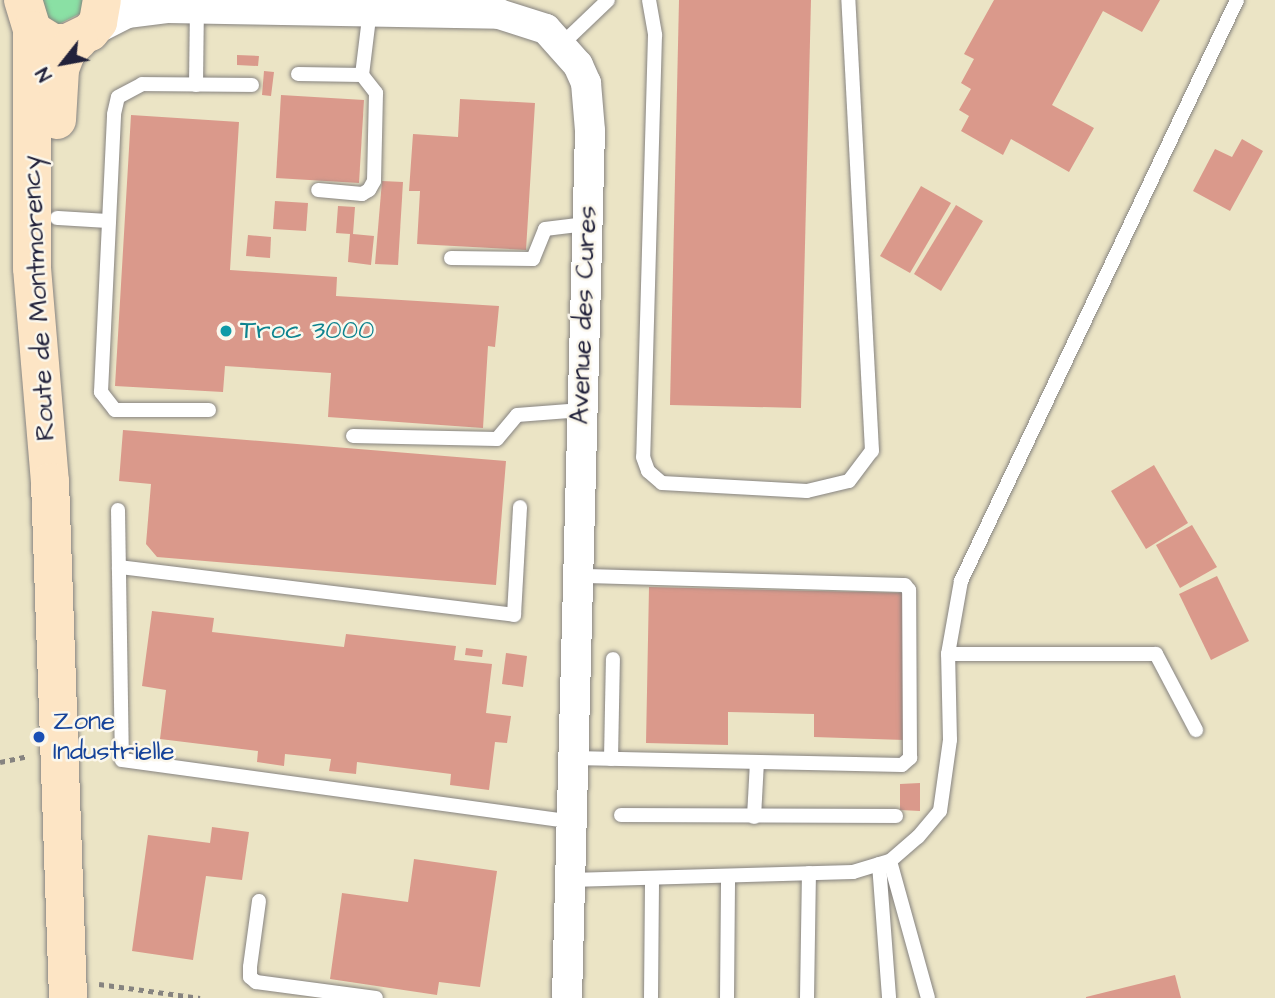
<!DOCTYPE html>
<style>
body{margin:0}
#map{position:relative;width:1275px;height:998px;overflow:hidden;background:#ebe4c5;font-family:"Architects Daughter",sans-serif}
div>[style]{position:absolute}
.green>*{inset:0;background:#8ae0a4}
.building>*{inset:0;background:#da998b}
.path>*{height:4.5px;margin-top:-2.25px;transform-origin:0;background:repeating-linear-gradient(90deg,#868380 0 5px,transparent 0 10px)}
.roads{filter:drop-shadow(0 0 2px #868380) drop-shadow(0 0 2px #868380)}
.lane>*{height:14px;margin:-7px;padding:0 7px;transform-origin:7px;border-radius:7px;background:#fff}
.street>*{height:30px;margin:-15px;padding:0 15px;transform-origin:15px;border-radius:15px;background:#fff}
.secondary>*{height:38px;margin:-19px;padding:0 19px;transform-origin:19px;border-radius:19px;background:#fde5c5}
.dots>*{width:19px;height:19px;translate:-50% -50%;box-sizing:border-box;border:4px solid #fbf7ec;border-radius:50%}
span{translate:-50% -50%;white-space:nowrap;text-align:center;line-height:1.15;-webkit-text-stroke:5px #fbf7ec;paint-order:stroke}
.street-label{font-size:26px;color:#22223b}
.culture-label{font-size:26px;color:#0d838f}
.left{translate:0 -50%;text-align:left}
.transit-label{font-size:26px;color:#164399}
.north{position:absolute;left:28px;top:28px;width:70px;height:70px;-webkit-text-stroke:5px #fbf7ec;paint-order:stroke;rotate:239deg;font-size:19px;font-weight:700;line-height:28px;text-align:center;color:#22223b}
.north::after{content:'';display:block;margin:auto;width:24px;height:32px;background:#22223b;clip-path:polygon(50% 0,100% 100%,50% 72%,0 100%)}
</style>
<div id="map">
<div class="green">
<div style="clip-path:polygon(43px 0,83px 0,81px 13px,59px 24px,47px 17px)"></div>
</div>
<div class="building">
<div style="clip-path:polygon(679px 0,811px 0,801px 408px,670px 405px)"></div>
<div style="clip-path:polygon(994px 0,1160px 0,1142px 32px,1103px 11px,1052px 105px,1094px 128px,1069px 172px,1011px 139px,1003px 155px,961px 131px,969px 116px,959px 110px,971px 89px,961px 83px,974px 59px,964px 54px)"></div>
<div style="clip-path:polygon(237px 55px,259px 56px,258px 66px,237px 65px)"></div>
<div style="clip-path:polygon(264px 71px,274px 72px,271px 96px,262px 95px)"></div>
<div style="clip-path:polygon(281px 95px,364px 100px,359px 183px,276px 178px)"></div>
<div style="clip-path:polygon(460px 99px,535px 103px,526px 250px,417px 244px,420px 191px,409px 191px,413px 134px,458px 137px)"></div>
<div style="clip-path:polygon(131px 115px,239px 122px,230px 270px,337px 277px,336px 296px,499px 306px,495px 347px,488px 346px,483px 428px,328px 417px,331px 373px,225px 366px,223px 392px,115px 386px)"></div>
<div style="clip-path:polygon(1242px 139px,1263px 151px,1230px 211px,1193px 191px,1215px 149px,1232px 157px)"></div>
<div style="clip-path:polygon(382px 181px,403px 182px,398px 265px,375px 264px)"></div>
<div style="clip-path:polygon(921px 186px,951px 203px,910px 273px,880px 256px)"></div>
<div style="clip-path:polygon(275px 201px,308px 203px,306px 231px,273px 229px)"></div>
<div style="clip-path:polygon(956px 205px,983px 221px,941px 291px,914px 274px)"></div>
<div style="clip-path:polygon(338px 206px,355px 207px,353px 234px,374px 236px,371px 265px,348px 262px,350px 234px,336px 233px)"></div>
<div style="clip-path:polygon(248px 235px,271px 237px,270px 258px,246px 256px)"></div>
<div style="clip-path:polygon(123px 430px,506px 461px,496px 585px,157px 557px,146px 544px,151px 484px,119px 481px)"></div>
<div style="clip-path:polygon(1154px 465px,1188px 523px,1146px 549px,1111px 491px)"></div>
<div style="clip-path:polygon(1192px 525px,1217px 567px,1180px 588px,1156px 545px)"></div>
<div style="clip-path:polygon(1217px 576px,1249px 641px,1211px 660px,1179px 594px)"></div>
<div style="clip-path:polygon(649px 587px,907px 593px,904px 740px,814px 737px,814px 714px,728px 712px,728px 745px,646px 743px)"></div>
<div style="clip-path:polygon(152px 611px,214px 618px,212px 632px,344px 647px,346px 634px,456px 646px,454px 660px,492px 664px,486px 713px,511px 716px,507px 743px,495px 742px,489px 790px,450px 785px,451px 774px,357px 762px,356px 774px,329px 771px,331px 759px,285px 754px,284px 766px,257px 762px,258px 751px,160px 739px,166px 690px,142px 686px)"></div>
<div style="clip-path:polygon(466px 648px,483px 650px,482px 657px,465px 655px)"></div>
<div style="clip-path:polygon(506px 653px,527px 656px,523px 687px,502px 684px)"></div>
<div style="clip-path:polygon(920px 783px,920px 811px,900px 810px,900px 784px)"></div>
<div style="clip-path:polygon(212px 827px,249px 832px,242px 880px,206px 876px,193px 960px,132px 951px,148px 835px,210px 843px)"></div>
<div style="clip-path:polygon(414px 859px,497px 871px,480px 987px,439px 982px,437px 995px,330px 979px,342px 893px,408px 902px)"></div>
<div style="clip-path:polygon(1175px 975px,1181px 998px,1086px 998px,1086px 997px)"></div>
</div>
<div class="path">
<div style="left:0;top:762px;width:29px;rotate:-12deg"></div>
<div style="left:99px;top:984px;width:102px;rotate:7.9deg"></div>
</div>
<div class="roads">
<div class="lane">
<div style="left:649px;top:0;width:36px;rotate:80deg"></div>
<div style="left:655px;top:35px;width:422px;rotate:91.6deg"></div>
<div style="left:643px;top:457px;width:15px;rotate:70deg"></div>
<div style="left:648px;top:471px;width:18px;rotate:41deg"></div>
<div style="left:662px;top:483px;width:145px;rotate:3.2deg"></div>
<div style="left:807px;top:491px;width:43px;rotate:-13.4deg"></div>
<div style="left:849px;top:481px;width:38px;rotate:-53deg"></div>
<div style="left:872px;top:451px;width:452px;rotate:-93deg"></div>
<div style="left:563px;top:43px;width:62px;rotate:-43.7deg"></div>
<div style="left:298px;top:74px;width:64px;rotate:0.9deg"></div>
<div style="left:362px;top:75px;width:23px;rotate:52deg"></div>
<div style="left:376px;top:93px;width:88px;rotate:91.3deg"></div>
<div style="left:374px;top:181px;width:10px;rotate:119deg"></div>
<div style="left:369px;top:190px;width:8px;rotate:150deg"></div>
<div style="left:362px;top:194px;width:44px;rotate:-174.8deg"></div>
<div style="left:362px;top:75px;width:65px;rotate:-83deg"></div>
<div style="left:196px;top:85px;width:77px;rotate:-89.3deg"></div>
<div style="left:57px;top:218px;width:52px;rotate:3.3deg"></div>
<div style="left:451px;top:258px;width:82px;rotate:0.7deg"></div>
<div style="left:533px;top:259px;width:32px;rotate:-68deg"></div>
<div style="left:545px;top:229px;width:41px;rotate:-7deg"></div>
<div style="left:209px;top:410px;width:94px;rotate:180deg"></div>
<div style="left:115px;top:410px;width:23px;rotate:-128deg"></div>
<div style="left:101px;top:392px;width:278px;rotate:-87.3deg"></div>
<div style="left:114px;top:114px;width:17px;rotate:-77deg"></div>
<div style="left:118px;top:97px;width:27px;rotate:-28deg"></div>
<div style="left:142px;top:84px;width:110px;rotate:0.5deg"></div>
<div style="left:353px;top:436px;width:144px;rotate:1.2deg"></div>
<div style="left:497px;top:439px;width:31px;rotate:-50deg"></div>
<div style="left:517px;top:415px;width:65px;rotate:-4.4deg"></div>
<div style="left:118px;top:510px;width:250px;rotate:89.1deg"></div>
<div style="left:122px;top:760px;width:454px;rotate:7.8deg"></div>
<div style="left:119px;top:567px;width:398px;rotate:6.9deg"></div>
<div style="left:514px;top:615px;width:108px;rotate:-86.8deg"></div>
<div style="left:948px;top:654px;width:208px"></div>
<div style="left:1156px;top:654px;width:86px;rotate:62.2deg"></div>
<div style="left:573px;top:758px;width:329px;rotate:1.2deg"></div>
<div style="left:902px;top:765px;width:11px;rotate:-41deg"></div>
<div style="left:910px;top:758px;width:168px;rotate:-90.3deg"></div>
<div style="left:909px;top:590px;width:6px;rotate:-129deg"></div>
<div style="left:905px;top:585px;width:329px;rotate:-178.4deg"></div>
<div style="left:611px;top:759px;width:100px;rotate:-88.9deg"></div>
<div style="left:621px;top:815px;width:275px;rotate:0.2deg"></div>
<div style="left:754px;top:817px;width:55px;rotate:-86.9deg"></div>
<div style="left:890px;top:861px;width:142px;rotate:74.5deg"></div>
<div style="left:879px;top:864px;width:134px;rotate:85.7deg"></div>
<div style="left:570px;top:880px;width:283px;rotate:-1.6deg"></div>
<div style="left:853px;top:872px;width:39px;rotate:-17deg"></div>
<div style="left:890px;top:861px;width:37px;rotate:-41deg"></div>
<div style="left:918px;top:837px;width:34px;rotate:-50deg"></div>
<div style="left:940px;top:811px;width:72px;rotate:-82deg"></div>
<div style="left:950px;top:740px;width:86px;rotate:-91.3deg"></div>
<div style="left:948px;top:654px;width:74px;rotate:-79.9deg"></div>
<div style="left:961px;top:581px;width:643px;rotate:-64.59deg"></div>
<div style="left:259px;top:901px;width:67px;rotate:97.8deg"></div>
<div style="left:250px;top:967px;width:10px;rotate:90deg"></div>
<div style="left:250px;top:977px;width:8px;rotate:40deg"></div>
<div style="left:256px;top:982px;width:121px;rotate:7.6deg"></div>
<div style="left:651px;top:998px;width:120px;rotate:-89.5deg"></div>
<div style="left:727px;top:998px;width:122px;rotate:-89.5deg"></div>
<div style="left:807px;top:998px;width:125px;rotate:-89.1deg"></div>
</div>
<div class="street">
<div style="left:90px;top:32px;width:42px;rotate:-27.2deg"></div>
<div style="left:127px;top:13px;width:40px;rotate:-7.1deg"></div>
<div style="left:167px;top:8px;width:332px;rotate:1deg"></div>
<div style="left:499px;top:14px;width:49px;rotate:17.7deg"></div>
<div style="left:546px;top:29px;width:48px;rotate:48.4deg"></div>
<div style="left:578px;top:65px;width:20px;rotate:66deg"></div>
<div style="left:586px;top:83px;width:48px;rotate:85.2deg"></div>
<div style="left:590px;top:131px;width:867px;rotate:91.52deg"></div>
</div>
<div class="secondary">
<div style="left:23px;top:0;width:31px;rotate:73deg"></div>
<div style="left:32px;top:30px;width:25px;rotate:32deg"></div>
<div style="left:53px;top:43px;width:14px"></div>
<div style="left:67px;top:43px;width:25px;rotate:-26deg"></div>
<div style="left:90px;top:32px;width:13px;rotate:-51deg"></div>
<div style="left:98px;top:22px;width:22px;rotate:-80deg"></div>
<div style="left:32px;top:30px;width:238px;rotate:90deg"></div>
<div style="left:32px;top:268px;width:215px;rotate:85.2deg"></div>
<div style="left:50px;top:482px;width:516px;rotate:88deg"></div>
<div style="left:57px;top:120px;width:51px;rotate:-86.6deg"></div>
<div style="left:60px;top:69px;width:19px;rotate:-69deg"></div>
<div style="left:67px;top:51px;width:16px;rotate:-43deg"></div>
</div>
</div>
<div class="dots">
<div style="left:226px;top:331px;background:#0f9aa8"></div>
<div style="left:39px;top:737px;background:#1a4fb4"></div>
</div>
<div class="street-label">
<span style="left:39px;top:298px;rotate:-93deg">Route de Montmorency</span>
<span style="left:584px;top:315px;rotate:-88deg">Avenue des Cures</span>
</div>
<div class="culture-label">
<span class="left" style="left:240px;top:331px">Troc 3000</span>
</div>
<div class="transit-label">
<span class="left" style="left:53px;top:737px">Zone<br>Industrielle</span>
</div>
<div class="north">N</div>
</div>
